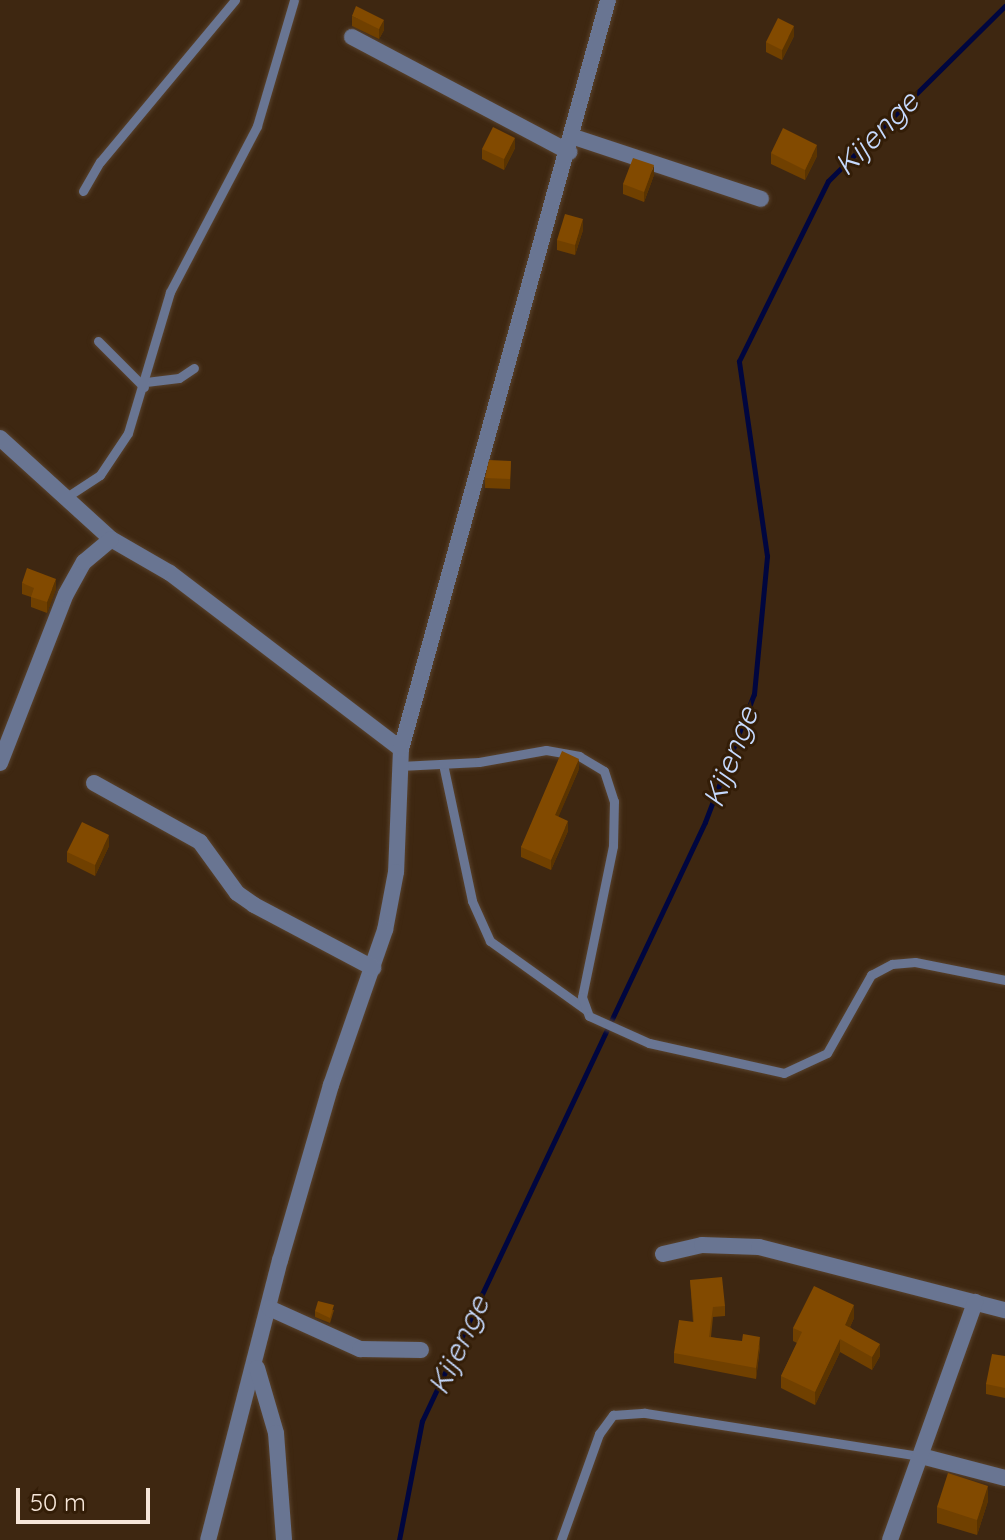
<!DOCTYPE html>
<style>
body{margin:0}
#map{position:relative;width:1005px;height:1540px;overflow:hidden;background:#3e2711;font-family:Quicksand,sans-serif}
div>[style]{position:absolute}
.stream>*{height:5px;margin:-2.5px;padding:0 2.5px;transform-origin:2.5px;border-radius:2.5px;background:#00063f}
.roads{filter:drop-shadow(0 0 2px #58422d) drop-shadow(0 0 2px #58422d)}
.lane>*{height:9px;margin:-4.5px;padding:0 4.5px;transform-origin:4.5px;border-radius:4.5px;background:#697592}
.street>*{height:16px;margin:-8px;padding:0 8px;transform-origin:8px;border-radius:8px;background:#697592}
.wall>*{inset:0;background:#704000}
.shaded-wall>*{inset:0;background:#5b3400}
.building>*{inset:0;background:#824a00}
span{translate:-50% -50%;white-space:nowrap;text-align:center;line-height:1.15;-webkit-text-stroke:6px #331d07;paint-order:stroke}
.water-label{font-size:30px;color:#c6dafe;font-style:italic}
.scale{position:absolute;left:16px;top:1488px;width:134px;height:36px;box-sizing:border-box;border:4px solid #f6e6d9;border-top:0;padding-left:10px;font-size:24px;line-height:28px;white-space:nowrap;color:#f6e6d9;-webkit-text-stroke:6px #331d07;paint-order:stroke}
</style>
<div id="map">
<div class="stream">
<div style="left:399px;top:1540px;width:121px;rotate:-79.1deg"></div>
<div style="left:422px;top:1421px;width:662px;rotate:-64.71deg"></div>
<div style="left:705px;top:822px;width:137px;rotate:-69.1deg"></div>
<div style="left:754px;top:694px;width:139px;rotate:-84.6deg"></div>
<div style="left:767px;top:556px;width:197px;rotate:-98.2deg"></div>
<div style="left:739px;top:361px;width:201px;rotate:-63.7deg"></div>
<div style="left:828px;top:181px;width:249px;rotate:-44.7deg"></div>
</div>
<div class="roads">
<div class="lane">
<div style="left:83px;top:191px;width:34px;rotate:-60deg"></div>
<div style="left:100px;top:162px;width:211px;rotate:-50.2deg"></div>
<div style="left:98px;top:341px;width:65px;rotate:45deg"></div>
<div style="left:146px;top:382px;width:33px;rotate:-7deg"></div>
<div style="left:179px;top:378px;width:18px;rotate:-34deg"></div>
<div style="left:65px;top:498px;width:42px;rotate:-33.3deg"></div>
<div style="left:100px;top:475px;width:50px;rotate:-56.3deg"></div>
<div style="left:128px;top:433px;width:147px;rotate:-73.4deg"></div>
<div style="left:170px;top:292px;width:187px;rotate:-62.3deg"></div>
<div style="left:257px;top:126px;width:131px;rotate:-73.6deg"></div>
<div style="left:443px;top:764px;width:140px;rotate:78deg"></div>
<div style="left:472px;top:901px;width:44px;rotate:65.8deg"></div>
<div style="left:490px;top:941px;width:117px;rotate:35.6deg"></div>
<div style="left:400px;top:766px;width:79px;rotate:-2.9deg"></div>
<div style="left:479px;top:762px;width:68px;rotate:-10.2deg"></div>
<div style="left:546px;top:750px;width:34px;rotate:10deg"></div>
<div style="left:579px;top:756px;width:29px;rotate:31deg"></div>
<div style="left:604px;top:771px;width:32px;rotate:72deg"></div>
<div style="left:614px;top:801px;width:45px;rotate:91.3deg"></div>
<div style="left:613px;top:846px;width:154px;rotate:101.6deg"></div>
<div style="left:582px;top:997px;width:20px;rotate:70deg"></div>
<div style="left:589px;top:1016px;width:66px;rotate:24.2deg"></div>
<div style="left:649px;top:1043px;width:138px;rotate:12.5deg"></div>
<div style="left:784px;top:1073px;width:47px;rotate:-24.9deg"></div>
<div style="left:827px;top:1053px;width:90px;rotate:-60.6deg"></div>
<div style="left:871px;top:975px;width:24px;rotate:-28deg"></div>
<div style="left:892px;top:964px;width:23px;rotate:-5deg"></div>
<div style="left:915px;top:962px;width:92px;rotate:11.3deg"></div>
<div style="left:561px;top:1540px;width:113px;rotate:-70.3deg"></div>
<div style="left:599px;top:1434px;width:24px;rotate:-54deg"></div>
<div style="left:613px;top:1415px;width:32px;rotate:-4deg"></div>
<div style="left:645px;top:1413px;width:279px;rotate:8.9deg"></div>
</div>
<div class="street">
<div style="left:352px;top:37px;width:246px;rotate:27.9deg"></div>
<div style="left:571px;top:136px;width:200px;rotate:18.3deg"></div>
<div style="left:0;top:438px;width:150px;rotate:42.3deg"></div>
<div style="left:111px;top:539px;width:68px;rotate:30deg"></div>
<div style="left:170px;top:573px;width:290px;rotate:37.3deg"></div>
<div style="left:401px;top:749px;width:123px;rotate:92.3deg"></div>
<div style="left:396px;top:872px;width:59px;rotate:100.7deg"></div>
<div style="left:385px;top:930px;width:164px;rotate:109.2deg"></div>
<div style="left:331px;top:1085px;width:182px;rotate:106.2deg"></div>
<div style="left:280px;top:1260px;width:289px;rotate:104.4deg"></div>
<div style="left:401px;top:749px;width:777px;rotate:-74.55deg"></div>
<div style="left:0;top:763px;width:181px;rotate:-68.7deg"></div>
<div style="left:66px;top:594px;width:37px;rotate:-61deg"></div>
<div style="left:84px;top:562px;width:35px;rotate:-40deg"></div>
<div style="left:94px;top:783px;width:121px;rotate:29.1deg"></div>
<div style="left:200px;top:842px;width:63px;rotate:54deg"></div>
<div style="left:237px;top:893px;width:21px;rotate:35deg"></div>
<div style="left:254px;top:905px;width:135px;rotate:27.9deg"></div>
<div style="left:663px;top:1254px;width:40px;rotate:-13deg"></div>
<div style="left:702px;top:1245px;width:57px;rotate:2deg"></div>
<div style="left:759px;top:1247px;width:254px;rotate:14.4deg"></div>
<div style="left:269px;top:1308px;width:100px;rotate:24.3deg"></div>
<div style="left:360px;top:1349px;width:61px;rotate:0.9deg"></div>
<div style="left:257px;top:1368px;width:68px;rotate:73.7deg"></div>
<div style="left:276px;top:1433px;width:107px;rotate:85.7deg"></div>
<div style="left:921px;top:1456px;width:87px;rotate:14.7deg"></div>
<div style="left:890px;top:1540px;width:253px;rotate:-70.3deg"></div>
</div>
</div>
<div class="wall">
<div style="clip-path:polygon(352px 16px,384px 30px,379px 39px,352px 26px)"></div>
<div style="clip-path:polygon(794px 36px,782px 60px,766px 52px,766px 42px)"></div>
<div style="clip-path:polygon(515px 148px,504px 170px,482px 159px,482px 149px)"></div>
<div style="clip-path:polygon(771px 153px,817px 156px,805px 180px,771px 164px)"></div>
<div style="clip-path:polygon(654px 175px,644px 202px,623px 194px,623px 184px)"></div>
<div style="clip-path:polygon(583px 230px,575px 255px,557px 250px,557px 240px)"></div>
<div style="clip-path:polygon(511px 461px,510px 489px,485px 488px,485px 478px)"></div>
<div style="clip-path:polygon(22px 583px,56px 589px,47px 613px,31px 607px,31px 597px,22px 594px)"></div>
<div style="clip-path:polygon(579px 769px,558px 817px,568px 831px,551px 870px,521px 857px,521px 847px)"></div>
<div style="clip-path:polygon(109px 846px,95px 876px,67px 862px,67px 852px)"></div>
<div style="clip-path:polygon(690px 1280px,725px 1306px,725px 1316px,713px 1317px,711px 1337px,760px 1347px,756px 1379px,674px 1363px,674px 1353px,693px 1322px)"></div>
<div style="clip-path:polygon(334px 1310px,330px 1323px,315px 1317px,315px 1311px)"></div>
<div style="clip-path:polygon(854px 1318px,850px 1327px,880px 1356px,872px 1370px,840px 1352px,815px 1405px,781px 1388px,781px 1376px,797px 1343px,793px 1341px,793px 1328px)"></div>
<div style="clip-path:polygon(1005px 1356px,1005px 1398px,986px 1394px,986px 1384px)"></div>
<div style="clip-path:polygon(988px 1501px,977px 1535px,937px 1523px,937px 1507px)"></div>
</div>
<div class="shaded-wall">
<div style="clip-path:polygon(384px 20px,384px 30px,379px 39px,379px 29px)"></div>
<div style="clip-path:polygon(794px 26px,794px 36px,782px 60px,782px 50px)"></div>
<div style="clip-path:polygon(515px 138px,515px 148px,504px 170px,504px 159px)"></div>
<div style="clip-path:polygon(817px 145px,817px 156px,805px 180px,805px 170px)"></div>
<div style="clip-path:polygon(654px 165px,654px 175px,644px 202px,644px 192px)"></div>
<div style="clip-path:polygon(583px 219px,583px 230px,575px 255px,575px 245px)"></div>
<div style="clip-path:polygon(56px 579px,56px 589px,47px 613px,47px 602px)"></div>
<div style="clip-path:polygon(579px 759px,579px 769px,555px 825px,555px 815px)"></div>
<div style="clip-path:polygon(568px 821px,568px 831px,551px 870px,551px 860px)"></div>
<div style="clip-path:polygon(109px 835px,109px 846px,95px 876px,95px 865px)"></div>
<div style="clip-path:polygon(854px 1305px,854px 1318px,845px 1337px,845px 1325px)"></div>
<div style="clip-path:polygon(760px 1337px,760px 1347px,756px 1379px,756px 1368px)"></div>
<div style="clip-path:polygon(840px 1339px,840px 1352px,815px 1405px,815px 1392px)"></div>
<div style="clip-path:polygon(880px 1344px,880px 1356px,872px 1370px,872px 1357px)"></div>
<div style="clip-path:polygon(988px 1486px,988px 1501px,977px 1535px,977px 1520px)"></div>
</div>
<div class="building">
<div style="clip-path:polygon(356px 6px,384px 20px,379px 29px,352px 16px)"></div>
<div style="clip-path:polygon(778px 18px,794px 26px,782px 50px,766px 42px)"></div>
<div style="clip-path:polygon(493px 127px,515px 138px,504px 159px,482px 149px)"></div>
<div style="clip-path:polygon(783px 128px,817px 145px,805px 170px,771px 153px)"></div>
<div style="clip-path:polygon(633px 158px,654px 165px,644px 192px,623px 184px)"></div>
<div style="clip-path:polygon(565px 214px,583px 219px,575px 245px,557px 240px)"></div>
<div style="clip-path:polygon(489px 460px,511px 461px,510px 479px,485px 478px)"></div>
<div style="clip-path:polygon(27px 568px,56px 579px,47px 602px,31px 597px,34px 588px,22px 583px)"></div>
<div style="clip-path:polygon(562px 751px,579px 759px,555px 815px,568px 821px,551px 860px,521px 847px)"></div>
<div style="clip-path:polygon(82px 822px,109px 835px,95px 865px,67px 852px)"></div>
<div style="clip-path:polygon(722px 1277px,725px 1306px,713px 1307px,709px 1337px,742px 1341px,743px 1334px,760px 1337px,756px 1368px,674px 1353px,679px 1320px,694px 1322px,690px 1280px)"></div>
<div style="clip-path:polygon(814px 1286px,854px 1305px,845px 1325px,880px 1344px,872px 1357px,840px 1339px,815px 1392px,781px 1376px,802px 1332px,793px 1328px)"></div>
<div style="clip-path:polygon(318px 1301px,334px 1305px,330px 1318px,315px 1311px)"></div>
<div style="clip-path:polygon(992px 1354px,1005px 1356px,1005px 1388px,986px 1384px)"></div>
<div style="clip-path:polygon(948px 1473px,988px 1486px,977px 1520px,937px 1507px)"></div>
</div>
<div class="water-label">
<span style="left:876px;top:133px;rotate:-45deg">Kijenge</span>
<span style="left:730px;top:757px;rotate:-69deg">Kijenge</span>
<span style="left:458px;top:1345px;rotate:-65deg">Kijenge</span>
</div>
<div class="scale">50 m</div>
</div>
